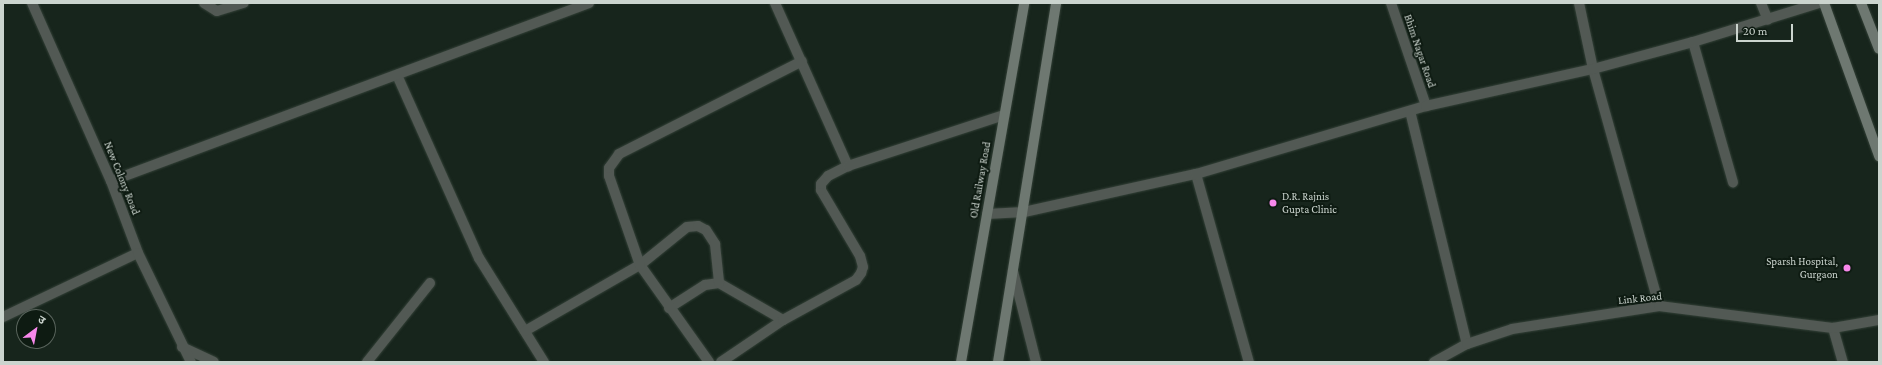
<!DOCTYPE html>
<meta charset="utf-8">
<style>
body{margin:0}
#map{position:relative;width:1882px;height:365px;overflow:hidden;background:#17251c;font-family:"Crimson Pro","Noto Sans Devanagari",serif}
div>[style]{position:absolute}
.roads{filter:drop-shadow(0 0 1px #344138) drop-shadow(0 0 1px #344138)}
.minor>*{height:10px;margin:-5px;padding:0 5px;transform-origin:5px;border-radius:5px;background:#525954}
.tertiary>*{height:10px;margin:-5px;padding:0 5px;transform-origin:5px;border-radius:5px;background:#525954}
.secondary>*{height:10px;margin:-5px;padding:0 5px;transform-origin:5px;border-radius:5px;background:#6e7871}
.dots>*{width:11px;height:11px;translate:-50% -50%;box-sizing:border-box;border:2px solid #0e1b12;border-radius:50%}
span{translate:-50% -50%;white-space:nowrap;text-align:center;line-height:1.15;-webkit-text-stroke:4px #0e1b12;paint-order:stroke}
.street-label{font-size:11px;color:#cbd4ce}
.poi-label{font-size:11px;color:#cbd4ce}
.left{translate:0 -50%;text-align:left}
.right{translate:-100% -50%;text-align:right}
.frame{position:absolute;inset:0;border:4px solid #cbd4ce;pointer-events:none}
.north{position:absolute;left:16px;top:309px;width:40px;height:40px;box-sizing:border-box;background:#0e1b12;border:1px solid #5a655d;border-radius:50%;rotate:32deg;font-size:11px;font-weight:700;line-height:16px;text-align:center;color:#cbd4ce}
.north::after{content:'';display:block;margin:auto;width:14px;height:18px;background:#f788eb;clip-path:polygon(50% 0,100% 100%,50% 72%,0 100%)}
.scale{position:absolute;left:1736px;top:24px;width:57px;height:18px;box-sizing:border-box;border:2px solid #cbd4ce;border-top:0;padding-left:5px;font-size:12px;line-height:14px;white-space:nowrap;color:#cbd4ce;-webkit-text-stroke:3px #0e1b12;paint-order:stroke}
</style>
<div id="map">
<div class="roads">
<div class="minor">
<div style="left:204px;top:3px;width:15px;rotate:32deg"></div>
<div style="left:217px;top:11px;width:28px;rotate:-17deg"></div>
<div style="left:775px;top:3px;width:179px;rotate:65.9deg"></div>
<div style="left:1391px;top:3px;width:109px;rotate:71.2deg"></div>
<div style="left:1579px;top:3px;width:67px;rotate:78deg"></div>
<div style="left:1593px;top:69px;width:246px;rotate:74.4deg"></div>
<div style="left:1761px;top:3px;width:18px;rotate:68deg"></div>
<div style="left:1693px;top:42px;width:146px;rotate:74.1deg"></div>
<div style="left:397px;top:75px;width:201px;rotate:65.9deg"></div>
<div style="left:479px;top:258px;width:123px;rotate:58deg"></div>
<div style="left:1410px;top:111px;width:240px;rotate:76.3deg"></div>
<div style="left:1196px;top:174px;width:195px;rotate:74.3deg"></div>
<div style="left:111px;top:181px;width:510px;rotate:-20.42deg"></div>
<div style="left:987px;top:214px;width:37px;rotate:-3deg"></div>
<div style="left:1024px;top:212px;width:176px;rotate:-12.5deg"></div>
<div style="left:1196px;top:174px;width:240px;rotate:-16.5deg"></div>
<div style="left:1426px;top:106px;width:171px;rotate:-12.5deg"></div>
<div style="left:1593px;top:69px;width:104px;rotate:-15.1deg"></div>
<div style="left:1693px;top:42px;width:132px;rotate:-17.2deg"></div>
<div style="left:1013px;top:271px;width:94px;rotate:75.8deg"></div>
<div style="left:669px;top:308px;width:43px;rotate:-32.6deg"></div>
<div style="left:705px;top:285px;width:14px;rotate:-8deg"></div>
<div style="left:719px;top:283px;width:74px;rotate:30deg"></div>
<div style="left:3px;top:317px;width:149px;rotate:-25.4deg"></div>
<div style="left:1833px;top:328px;width:35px;rotate:74deg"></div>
<div style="left:525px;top:331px;width:133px;rotate:-29.9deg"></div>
<div style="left:640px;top:265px;width:60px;rotate:-39deg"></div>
<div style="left:687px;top:227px;width:11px;rotate:-5deg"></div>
<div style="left:698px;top:226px;width:9px;rotate:27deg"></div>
<div style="left:706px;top:230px;width:17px;rotate:57deg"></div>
<div style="left:715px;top:244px;width:39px;rotate:84deg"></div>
<div style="left:182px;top:347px;width:35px;rotate:25deg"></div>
<div style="left:367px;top:362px;width:101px;rotate:-51.4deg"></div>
<div style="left:709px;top:362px;width:119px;rotate:-125.4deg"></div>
<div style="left:640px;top:265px;width:94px;rotate:-109.2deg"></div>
<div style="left:609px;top:176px;width:8px;rotate:-90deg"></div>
<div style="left:609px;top:168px;width:17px;rotate:-54deg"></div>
<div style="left:619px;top:154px;width:205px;rotate:-26.9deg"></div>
<div style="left:721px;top:362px;width:75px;rotate:-34.1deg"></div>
<div style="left:783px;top:320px;width:83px;rotate:-28.7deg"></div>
<div style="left:856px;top:280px;width:9px;rotate:-54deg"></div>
<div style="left:861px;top:273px;width:6px;rotate:-72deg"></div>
<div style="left:863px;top:267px;width:11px;rotate:-105deg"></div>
<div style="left:860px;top:256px;width:77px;rotate:-120.6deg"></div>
<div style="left:821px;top:190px;width:6px;rotate:-90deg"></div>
<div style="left:821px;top:184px;width:11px;rotate:-49deg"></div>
<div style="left:828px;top:176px;width:22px;rotate:-27deg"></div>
<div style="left:848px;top:166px;width:164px;rotate:-18.1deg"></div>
<div style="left:1434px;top:362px;width:38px;rotate:-29deg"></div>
<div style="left:1467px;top:344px;width:47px;rotate:-18.4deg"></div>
<div style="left:1512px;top:329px;width:149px;rotate:-8.9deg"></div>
<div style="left:1659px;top:306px;width:175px;rotate:7.2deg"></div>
<div style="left:1833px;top:328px;width:47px;rotate:-9.9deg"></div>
</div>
<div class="tertiary">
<div style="left:32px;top:3px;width:195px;rotate:66.1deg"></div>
<div style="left:111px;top:181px;width:77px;rotate:69.4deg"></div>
<div style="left:138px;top:253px;width:121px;rotate:64.1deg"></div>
</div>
<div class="secondary">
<div style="left:1824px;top:3px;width:163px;rotate:70.2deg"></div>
<div style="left:1861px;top:3px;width:49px;rotate:68.6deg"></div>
<div style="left:961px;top:362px;width:364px;rotate:-80deg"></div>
<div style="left:998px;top:362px;width:364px;rotate:-80.8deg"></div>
</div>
</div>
<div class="dots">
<div style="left:1273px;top:203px;background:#f788eb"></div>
<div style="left:1847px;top:268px;background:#f788eb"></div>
</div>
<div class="street-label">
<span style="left:1420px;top:51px;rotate:71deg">Bhim Nagar Road</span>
<span style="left:122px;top:178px;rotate:68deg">New Colony Road</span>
<span style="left:980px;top:180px;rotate:-80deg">Old Railway Road</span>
<span style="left:1640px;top:298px;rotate:-6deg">Link Road</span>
</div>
<div class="poi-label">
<span class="left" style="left:1282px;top:203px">D.R. Rajnis<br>Gupta Clinic</span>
<span class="right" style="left:1838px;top:268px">Sparsh Hospital,<br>Gurgaon</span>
</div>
<div class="frame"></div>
<div class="north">उ</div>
<div class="scale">20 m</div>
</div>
